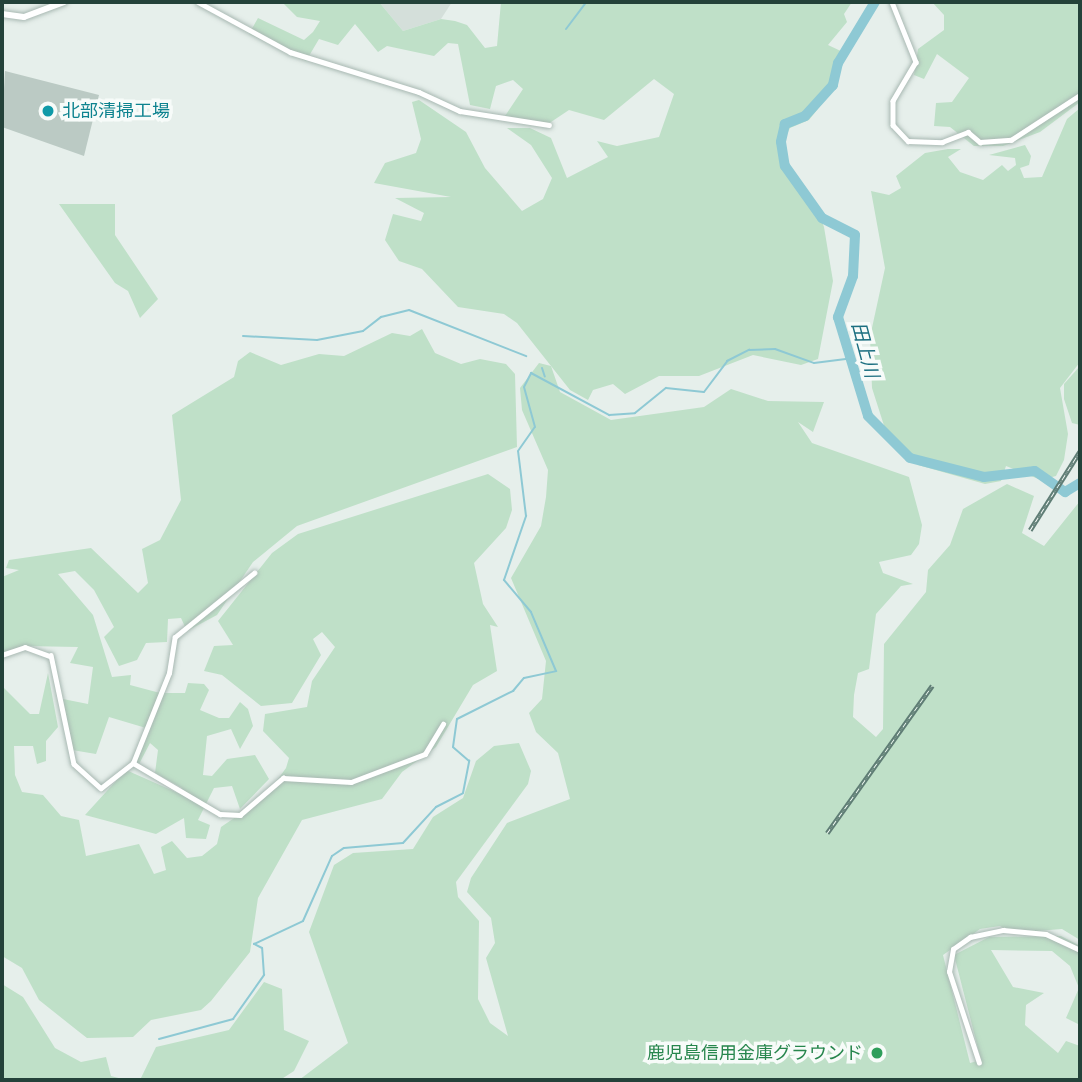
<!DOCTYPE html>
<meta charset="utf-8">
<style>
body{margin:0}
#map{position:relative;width:1082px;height:1082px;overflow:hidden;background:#e6efeb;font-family:Arial,"Noto Sans JP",sans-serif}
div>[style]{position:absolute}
.built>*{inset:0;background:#d4dfda}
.green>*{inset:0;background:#bfe0c8}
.stream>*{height:2px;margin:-1px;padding:0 1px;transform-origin:1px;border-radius:1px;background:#8ec9d4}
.river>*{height:10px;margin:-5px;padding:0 5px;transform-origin:5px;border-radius:5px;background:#8ec9d4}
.building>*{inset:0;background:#bbcac4}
.roads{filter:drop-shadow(0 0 2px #a8b8b2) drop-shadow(0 0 2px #a8b8b2)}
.minor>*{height:4.5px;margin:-2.25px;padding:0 2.25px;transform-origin:2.25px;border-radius:2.25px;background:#fff}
.tertiary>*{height:6px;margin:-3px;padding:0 3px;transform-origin:3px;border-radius:3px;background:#fff}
.rail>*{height:4.5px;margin-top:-2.25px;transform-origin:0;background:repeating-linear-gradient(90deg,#f7fbf9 0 5px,#5f7d75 0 10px);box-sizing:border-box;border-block:2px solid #5f7d75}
.dots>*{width:19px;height:19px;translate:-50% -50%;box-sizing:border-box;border:4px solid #f7fbf9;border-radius:50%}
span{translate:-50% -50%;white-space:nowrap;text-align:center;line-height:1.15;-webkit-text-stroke:7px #f7fbf9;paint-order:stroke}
.culture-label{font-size:18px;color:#0d838f}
.left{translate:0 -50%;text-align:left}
.leisure-label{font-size:18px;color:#27864d}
.right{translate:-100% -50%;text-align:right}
.water-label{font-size:19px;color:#1c6f80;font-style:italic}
.frame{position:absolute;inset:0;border:4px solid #24423a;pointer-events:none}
</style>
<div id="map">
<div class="built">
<div style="clip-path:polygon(379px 2px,452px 2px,441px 19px,403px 31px)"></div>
</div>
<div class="green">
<div style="clip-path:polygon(282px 2px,379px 2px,403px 31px,441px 19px,455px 21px,467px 25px,485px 48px,497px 46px,501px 2px,852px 2px,844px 14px,847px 22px,828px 45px,845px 53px,836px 86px,809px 120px,790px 128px,779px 150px,785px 174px,815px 202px,824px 227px,833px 281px,818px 359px,801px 365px,753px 355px,699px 376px,659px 376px,625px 394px,613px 384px,593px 390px,588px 400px,570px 390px,517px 323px,504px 314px,458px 307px,422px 269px,399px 261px,385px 240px,393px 214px,421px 221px,424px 213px,395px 198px,451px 197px,374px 183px,385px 163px,416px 153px,421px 139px,412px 102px,419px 100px,466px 132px,485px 168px,522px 211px,543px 199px,552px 178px,531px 145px,507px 128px,530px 128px,551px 138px,567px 178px,608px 157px,597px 141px,617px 146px,659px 137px,674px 94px,654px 79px,604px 120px,569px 110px,545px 126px,503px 119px,523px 89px,513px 80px,496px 86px,490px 109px,470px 105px,458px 44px,448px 43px,434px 56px,387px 46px,378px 52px,355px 24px,338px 45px,319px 39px,306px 61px,249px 34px,258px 18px,304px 40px,313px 32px,320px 21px,297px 17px)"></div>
<div style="clip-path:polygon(932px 2px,1080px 2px,1080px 102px,1040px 132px,1003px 146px,974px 146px,950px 127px,934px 126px,936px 103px,952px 102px,969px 78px,937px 54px,924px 79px,914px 75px,918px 49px,944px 30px,944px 15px)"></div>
<div style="clip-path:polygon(1080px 108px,1080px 362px,1060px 388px,1068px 434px,1064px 460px,1056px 476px,1041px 480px,1006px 466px,1001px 481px,985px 484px,918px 465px,887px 435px,872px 388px,870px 337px,885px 268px,871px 191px,889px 195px,901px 188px,896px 176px,925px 153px,948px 149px,961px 149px,948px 157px,960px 172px,983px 180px,1002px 165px,1008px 171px,1016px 165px,1015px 158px,989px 155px,1025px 145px,1031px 156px,1029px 165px,1020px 168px,1024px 178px,1042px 177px,1067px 119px)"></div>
<div style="clip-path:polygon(59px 204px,115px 204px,115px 235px,158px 299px,140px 318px,128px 291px,115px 283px)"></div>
<div style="clip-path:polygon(422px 329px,435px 353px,461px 364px,480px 359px,506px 364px,515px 374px,517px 447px,297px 526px,253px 562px,217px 615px,187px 631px,181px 618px,168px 619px,167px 642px,146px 643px,137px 660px,119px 666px,104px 637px,114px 627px,94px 590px,75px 571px,58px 574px,93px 615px,112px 677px,131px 675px,130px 685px,160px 693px,185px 693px,188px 683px,204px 684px,209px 690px,200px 710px,219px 718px,229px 718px,240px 702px,248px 709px,253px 726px,240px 749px,231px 729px,207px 736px,203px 775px,212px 776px,227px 759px,255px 755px,269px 779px,240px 809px,232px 786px,214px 788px,198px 820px,210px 825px,206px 839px,186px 838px,184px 818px,156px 834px,85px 815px,126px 770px,178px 793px,182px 788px,155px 773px,158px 750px,150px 743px,137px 768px,130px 765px,146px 728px,109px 717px,96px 754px,72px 750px,63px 699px,88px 704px,93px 667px,70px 663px,78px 647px,24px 646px,2px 654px,2px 577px,19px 570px,6px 568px,9px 560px,91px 548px,138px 593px,148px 583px,142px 549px,160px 540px,181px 500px,172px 415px,234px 377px,238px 361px,250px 352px,281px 365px,319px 354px,344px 356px,392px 333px,410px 336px)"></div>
<div style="clip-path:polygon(539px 363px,551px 366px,560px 392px,611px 420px,704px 407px,731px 389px,768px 401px,824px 402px,813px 432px,798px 422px,812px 443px,909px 477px,922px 525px,919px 544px,911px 555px,879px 562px,883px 573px,913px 584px,901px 586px,876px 614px,869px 669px,858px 673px,854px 695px,853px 717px,876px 737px,883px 729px,884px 644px,926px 592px,928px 570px,950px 545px,963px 509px,1007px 484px,1034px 496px,1022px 533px,1044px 546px,1080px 501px,1080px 940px,1062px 929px,1011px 933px,1000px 926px,980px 929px,943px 955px,970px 1063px,981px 1060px,954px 955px,989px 937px,1061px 936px,1080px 946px,1080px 1025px,1066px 1018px,1079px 988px,1070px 966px,1052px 951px,991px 950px,1013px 987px,1044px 993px,1026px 1005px,1025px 1025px,1058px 1053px,1066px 1041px,1080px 1046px,1080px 1080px,299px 1080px,348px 1043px,309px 932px,334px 865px,353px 853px,413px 849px,433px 817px,463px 798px,476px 761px,494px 746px,519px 743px,531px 771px,528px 784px,456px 882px,458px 897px,479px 921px,478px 999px,490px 1023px,508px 1036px,486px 958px,495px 943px,491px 918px,467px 892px,471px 878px,507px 823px,570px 799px,558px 753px,536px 732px,529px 713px,542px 699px,546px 661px,511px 578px,541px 526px,546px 497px,548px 470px,522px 410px,520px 388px)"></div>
<div style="clip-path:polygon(1080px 366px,1080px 425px,1072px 423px,1064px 399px,1064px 384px)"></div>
<div style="clip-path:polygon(488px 474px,510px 489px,512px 510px,506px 528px,474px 563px,483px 604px,498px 627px,490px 625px,497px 671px,473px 685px,436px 747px,402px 772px,382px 799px,302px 820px,258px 898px,250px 952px,211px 1001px,201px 1010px,151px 1020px,133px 1037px,87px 1038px,78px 1031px,39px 1000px,22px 968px,2px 956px,2px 686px,30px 714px,39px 714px,48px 673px,58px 727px,46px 741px,46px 761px,37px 764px,33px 746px,14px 746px,15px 775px,22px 792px,43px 795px,61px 816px,79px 820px,86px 856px,139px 844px,154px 874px,166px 870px,161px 847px,172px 841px,187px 858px,202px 856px,217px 844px,221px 827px,265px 797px,286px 768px,289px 758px,263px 731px,265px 714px,307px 707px,312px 681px,335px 647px,322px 632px,313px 639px,321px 655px,292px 703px,261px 706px,222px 675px,204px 671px,214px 646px,233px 645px,218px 621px,272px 553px,298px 534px)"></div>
<div style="clip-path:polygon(264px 982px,282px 989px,284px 1030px,309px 1041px,294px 1071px,280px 1080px,140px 1080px,156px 1047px,229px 1030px)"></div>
<div style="clip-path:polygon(2px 984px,23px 997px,55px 1048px,81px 1062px,106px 1057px,111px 1076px,126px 1080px,2px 1080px)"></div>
</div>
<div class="stream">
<div style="left:566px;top:29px;width:34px;rotate:-53deg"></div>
<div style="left:243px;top:336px;width:74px;rotate:3.1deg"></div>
<div style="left:317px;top:340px;width:47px;rotate:-11.1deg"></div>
<div style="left:363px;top:331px;width:23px;rotate:-38deg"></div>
<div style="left:381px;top:317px;width:29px;rotate:-14deg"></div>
<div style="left:409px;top:310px;width:126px;rotate:21.5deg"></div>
<div style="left:542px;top:368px;width:9px;rotate:72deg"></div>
<div style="left:159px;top:1039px;width:77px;rotate:-15.1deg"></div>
<div style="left:233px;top:1019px;width:54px;rotate:-54.8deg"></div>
<div style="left:264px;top:975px;width:27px;rotate:-94deg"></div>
<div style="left:262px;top:948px;width:9px;rotate:-153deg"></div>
<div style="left:254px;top:944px;width:54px;rotate:-25.1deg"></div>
<div style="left:303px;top:921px;width:71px;rotate:-66deg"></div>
<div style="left:332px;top:856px;width:14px;rotate:-34deg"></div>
<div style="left:344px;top:848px;width:59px;rotate:-4.8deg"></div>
<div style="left:403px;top:843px;width:49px;rotate:-47.5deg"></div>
<div style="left:436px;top:807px;width:30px;rotate:-27deg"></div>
<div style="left:463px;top:793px;width:33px;rotate:-79deg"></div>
<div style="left:469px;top:761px;width:21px;rotate:-139deg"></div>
<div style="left:453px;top:747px;width:28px;rotate:-82deg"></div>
<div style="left:457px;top:719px;width:63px;rotate:-26.6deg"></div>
<div style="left:513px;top:691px;width:17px;rotate:-50deg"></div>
<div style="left:524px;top:678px;width:33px;rotate:-12deg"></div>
<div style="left:556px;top:671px;width:64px;rotate:-113deg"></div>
<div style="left:531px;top:612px;width:42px;rotate:-130.2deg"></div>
<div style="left:504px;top:580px;width:68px;rotate:-71deg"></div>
<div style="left:526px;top:516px;width:65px;rotate:-97deg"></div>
<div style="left:518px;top:451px;width:29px;rotate:-55deg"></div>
<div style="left:535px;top:427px;width:41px;rotate:-105.4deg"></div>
<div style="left:524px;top:387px;width:16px;rotate:-63deg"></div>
<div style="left:531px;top:373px;width:89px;rotate:28.3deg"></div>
<div style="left:609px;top:415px;width:26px;rotate:-4deg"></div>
<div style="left:635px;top:413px;width:40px;rotate:-39deg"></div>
<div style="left:666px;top:388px;width:38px;rotate:6deg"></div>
<div style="left:704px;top:392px;width:39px;rotate:-53deg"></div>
<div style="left:727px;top:361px;width:25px;rotate:-27deg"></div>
<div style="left:749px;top:350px;width:26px;rotate:-2deg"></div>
<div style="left:775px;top:349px;width:41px;rotate:19.7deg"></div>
<div style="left:814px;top:363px;width:34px;rotate:-7deg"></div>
</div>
<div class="river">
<div style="left:875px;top:2px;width:71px;rotate:121.2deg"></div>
<div style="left:838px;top:63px;width:23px;rotate:103deg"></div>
<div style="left:833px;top:85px;width:42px;rotate:132.1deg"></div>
<div style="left:805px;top:116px;width:22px;rotate:158deg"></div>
<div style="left:785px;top:124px;width:18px;rotate:103deg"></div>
<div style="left:781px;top:142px;width:24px;rotate:81deg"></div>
<div style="left:785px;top:166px;width:64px;rotate:54.6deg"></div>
<div style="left:822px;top:218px;width:37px;rotate:27deg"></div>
<div style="left:855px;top:235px;width:41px;rotate:92.8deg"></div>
<div style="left:853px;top:276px;width:44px;rotate:110.1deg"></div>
<div style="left:838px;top:317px;width:103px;rotate:73.1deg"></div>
<div style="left:868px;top:416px;width:59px;rotate:45deg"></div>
<div style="left:910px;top:458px;width:76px;rotate:14.4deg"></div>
<div style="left:984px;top:477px;width:51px;rotate:-6.7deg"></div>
<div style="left:1035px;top:471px;width:37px;rotate:35deg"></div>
<div style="left:1065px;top:492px;width:17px;rotate:-31deg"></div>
</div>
<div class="building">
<div style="clip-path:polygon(5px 71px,99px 95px,84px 156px,2px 127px)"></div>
</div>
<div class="roads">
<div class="minor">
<div style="left:198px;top:2px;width:105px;rotate:28.5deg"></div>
<div style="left:290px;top:52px;width:135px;rotate:17.2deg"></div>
<div style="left:419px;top:92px;width:45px;rotate:24.9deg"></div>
<div style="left:460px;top:111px;width:90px;rotate:8.9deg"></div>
<div style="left:892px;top:2px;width:65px;rotate:68.2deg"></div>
<div style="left:916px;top:62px;width:45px;rotate:120.5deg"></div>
<div style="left:893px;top:101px;width:24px;rotate:90deg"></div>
<div style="left:893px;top:125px;width:22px;rotate:47deg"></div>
<div style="left:908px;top:141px;width:34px;rotate:2deg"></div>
<div style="left:942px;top:142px;width:28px;rotate:-21deg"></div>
<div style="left:968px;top:132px;width:16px;rotate:40deg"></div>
<div style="left:980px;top:142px;width:31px;rotate:-4deg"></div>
<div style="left:1011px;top:140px;width:82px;rotate:-33.1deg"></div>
<div style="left:2px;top:655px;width:24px;rotate:-19deg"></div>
<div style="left:25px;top:647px;width:27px;rotate:20deg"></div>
<div style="left:51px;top:655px;width:111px;rotate:78.1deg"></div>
<div style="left:74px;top:764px;width:36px;rotate:42deg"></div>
<div style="left:101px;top:788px;width:41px;rotate:-38deg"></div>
<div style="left:133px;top:763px;width:97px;rotate:-68.2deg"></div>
<div style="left:169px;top:673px;width:36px;rotate:-81deg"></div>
<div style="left:175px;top:637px;width:102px;rotate:-39deg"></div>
<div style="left:133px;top:763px;width:101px;rotate:30.4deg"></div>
<div style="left:220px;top:814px;width:20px;rotate:3deg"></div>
<div style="left:240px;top:815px;width:57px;rotate:-40.7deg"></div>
<div style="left:283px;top:778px;width:68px;rotate:3.4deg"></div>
<div style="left:351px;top:782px;width:79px;rotate:-20.7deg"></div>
<div style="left:425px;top:754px;width:35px;rotate:-59deg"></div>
<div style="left:979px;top:1063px;width:96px;rotate:-108.2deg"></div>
<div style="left:949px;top:972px;width:23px;rotate:-80deg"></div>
<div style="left:953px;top:949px;width:21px;rotate:-35deg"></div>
<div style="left:970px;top:937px;width:34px;rotate:-12deg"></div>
<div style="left:1003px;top:930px;width:43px;rotate:5.3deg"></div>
<div style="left:1046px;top:934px;width:38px;rotate:25deg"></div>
</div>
<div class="tertiary">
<div style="left:2px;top:14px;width:22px;rotate:8deg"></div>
<div style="left:24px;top:17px;width:43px;rotate:-20.6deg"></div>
</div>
</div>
<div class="rail">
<div style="left:1030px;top:530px;width:93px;rotate:-57.7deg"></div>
<div style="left:827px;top:833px;width:181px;rotate:-54.5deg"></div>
</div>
<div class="dots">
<div style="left:48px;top:111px;background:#0f9aa8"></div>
<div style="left:877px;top:1053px;background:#2e9e5b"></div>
</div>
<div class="culture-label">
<span class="left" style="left:62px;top:111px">北部清掃工場</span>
</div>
<div class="leisure-label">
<span class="right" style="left:863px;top:1053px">鹿児島信用金庫グラウンド</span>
</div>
<div class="water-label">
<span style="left:865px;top:350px;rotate:75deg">田上川</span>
</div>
<div class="frame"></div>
</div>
